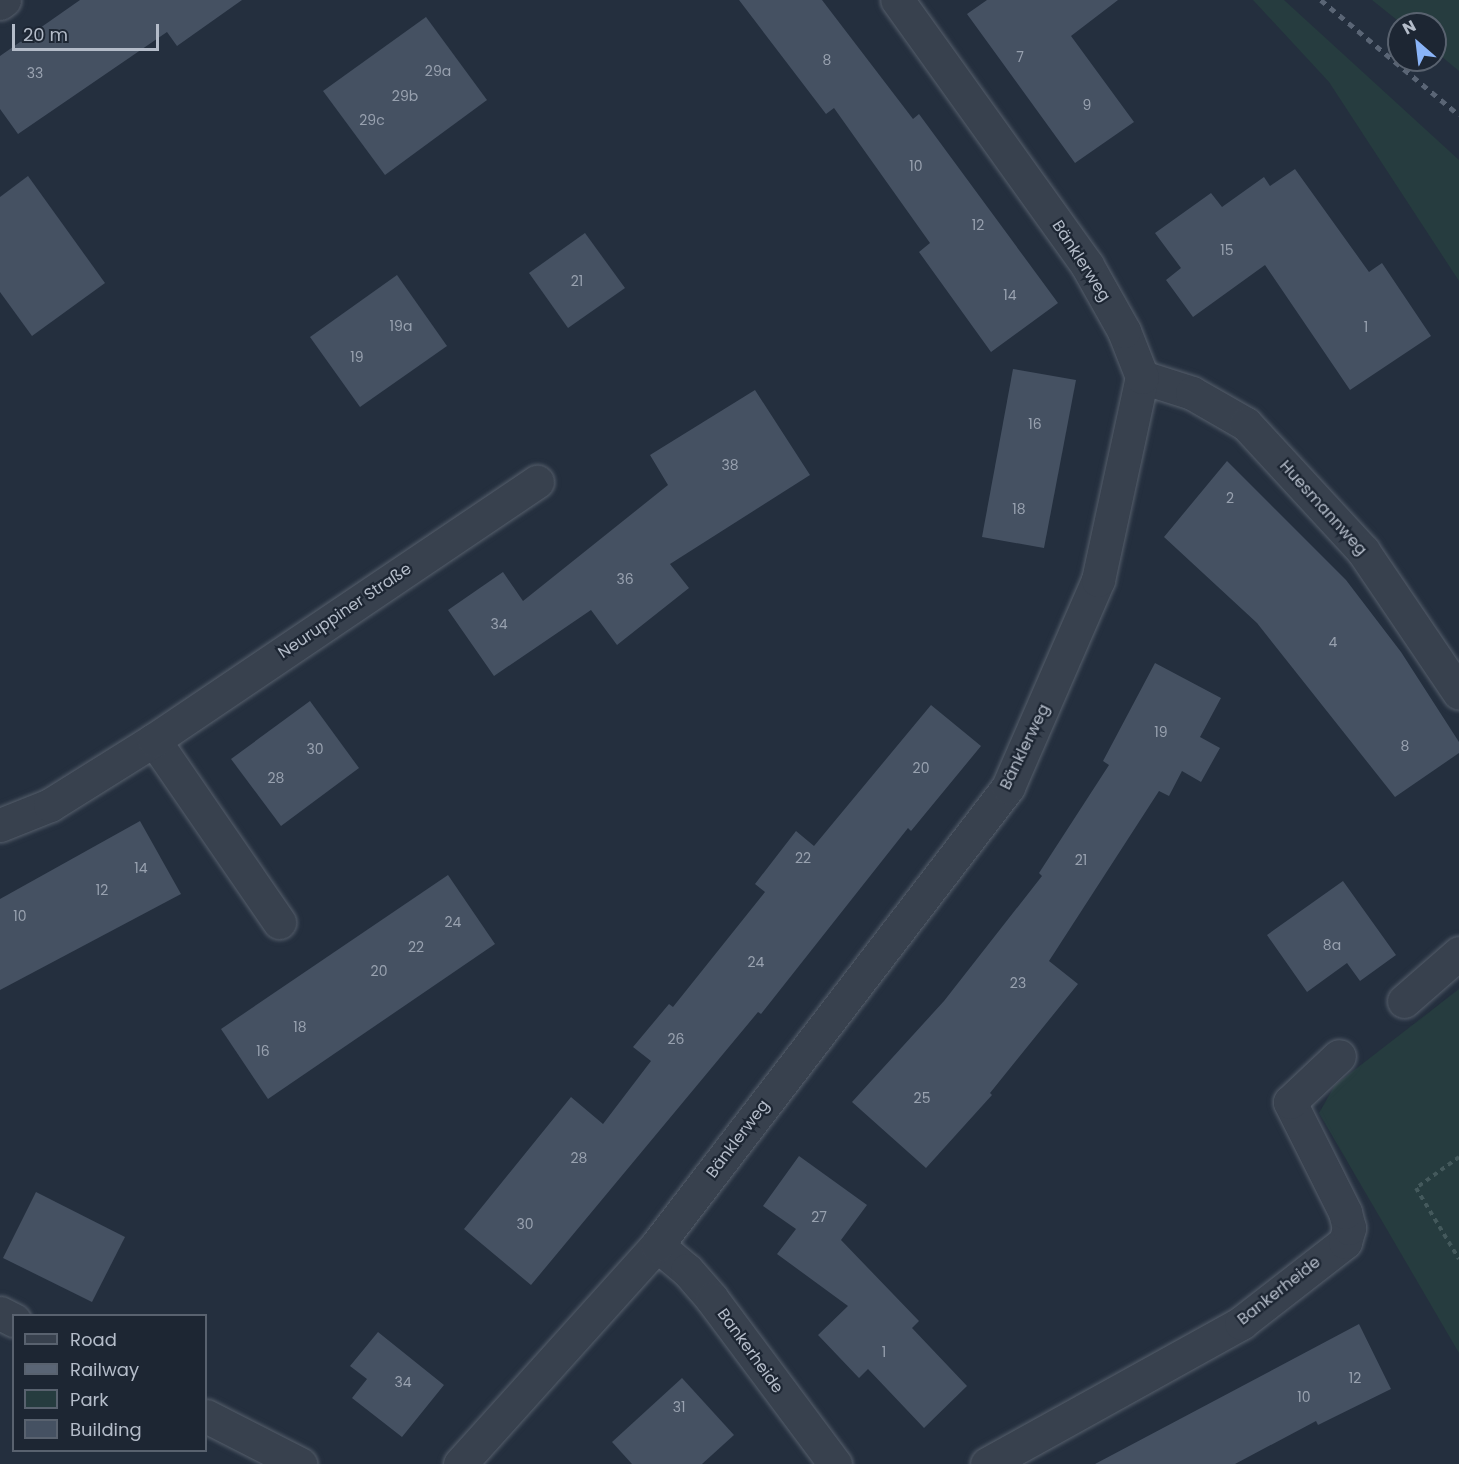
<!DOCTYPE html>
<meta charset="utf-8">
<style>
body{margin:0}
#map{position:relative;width:1459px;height:1464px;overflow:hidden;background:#242f3e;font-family:Poppins,sans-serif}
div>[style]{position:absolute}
.green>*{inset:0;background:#263c3f}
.building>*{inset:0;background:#455162}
.path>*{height:4px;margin-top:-2px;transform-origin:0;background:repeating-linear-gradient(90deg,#44595c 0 4.5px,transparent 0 9px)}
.roads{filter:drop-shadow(0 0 2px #565f6c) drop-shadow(0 0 2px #565f6c)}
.minor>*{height:33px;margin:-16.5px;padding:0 16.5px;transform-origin:16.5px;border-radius:16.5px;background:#38414e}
.rail>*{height:4.5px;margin-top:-2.25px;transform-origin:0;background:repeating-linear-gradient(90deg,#5a6575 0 6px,transparent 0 12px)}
span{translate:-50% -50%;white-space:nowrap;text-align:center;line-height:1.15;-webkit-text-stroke:4.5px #1d2633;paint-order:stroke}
.number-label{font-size:14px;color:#98a1af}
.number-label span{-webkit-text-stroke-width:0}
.street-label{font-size:16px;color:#b4bcc9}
.legend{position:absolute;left:12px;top:1314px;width:195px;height:138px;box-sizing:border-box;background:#1d2633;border:2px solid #59626f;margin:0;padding:8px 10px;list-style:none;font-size:18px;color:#b4bcc9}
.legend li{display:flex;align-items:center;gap:12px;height:30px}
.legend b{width:30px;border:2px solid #59626f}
.north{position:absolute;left:1387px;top:12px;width:60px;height:60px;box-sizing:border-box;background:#1d2633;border:2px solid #59626f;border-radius:50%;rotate:332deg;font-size:16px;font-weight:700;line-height:24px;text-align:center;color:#b4bcc9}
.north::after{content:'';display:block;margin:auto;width:21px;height:27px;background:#8ab4f8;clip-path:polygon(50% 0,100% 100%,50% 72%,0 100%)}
.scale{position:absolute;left:12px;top:24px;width:147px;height:27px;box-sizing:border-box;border:3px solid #b4bcc9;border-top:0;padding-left:8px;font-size:18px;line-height:21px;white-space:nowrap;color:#b4bcc9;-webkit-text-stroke:4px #1d2633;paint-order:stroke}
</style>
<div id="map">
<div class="green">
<div style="clip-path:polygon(1253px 0,1284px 0,1459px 160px,1459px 281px,1329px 82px)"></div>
<div style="clip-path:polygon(1372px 0,1459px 0,1459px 71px,1435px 51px,1435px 24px,1402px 24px)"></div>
<div style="clip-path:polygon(1459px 989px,1459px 1353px,1319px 1113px,1335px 1085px)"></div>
</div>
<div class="building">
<div style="clip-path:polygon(80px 0,242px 0,177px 46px,167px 32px,18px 134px,0 109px,0 56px)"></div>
<div style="clip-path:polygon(739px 0,822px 0,913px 119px,919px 114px,1058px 303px,991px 352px,919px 252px,930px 243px,834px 108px,826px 114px)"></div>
<div style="clip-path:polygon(987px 0,1118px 0,1071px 36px,1134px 122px,1075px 163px,967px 14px)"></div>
<div style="clip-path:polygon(426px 17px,487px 100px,385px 175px,323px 91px)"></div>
<div style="clip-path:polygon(1295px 169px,1369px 272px,1382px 263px,1431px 336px,1350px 390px,1265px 265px,1193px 317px,1166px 280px,1181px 268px,1155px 233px,1211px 193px,1222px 207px,1264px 177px,1270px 186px)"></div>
<div style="clip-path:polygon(28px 176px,105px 283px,32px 336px,0 292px,0 197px)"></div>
<div style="clip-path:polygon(585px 233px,625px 288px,568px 328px,529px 273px)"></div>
<div style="clip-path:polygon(397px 275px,447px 346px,360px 407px,310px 337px)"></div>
<div style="clip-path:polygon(1013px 369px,1076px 380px,1044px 548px,982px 537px)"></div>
<div style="clip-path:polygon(755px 390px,810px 475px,670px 564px,689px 588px,617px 645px,591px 610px,494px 676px,448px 610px,503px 572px,523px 601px,668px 485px,650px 455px)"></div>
<div style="clip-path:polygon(1227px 461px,1346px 580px,1401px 652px,1459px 742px,1459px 753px,1395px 797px,1257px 623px,1164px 537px)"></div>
<div style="clip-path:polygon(1155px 663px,1221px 698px,1200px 737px,1220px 748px,1201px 782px,1182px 771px,1169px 796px,1159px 791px,1049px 961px,1078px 984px,990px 1093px,992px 1095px,926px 1168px,852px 1102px,944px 1001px,1042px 876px,1039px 873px,1109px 765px,1103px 761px)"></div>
<div style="clip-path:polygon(310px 701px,359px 768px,281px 826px,231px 759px)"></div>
<div style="clip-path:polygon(931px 705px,981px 746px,911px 831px,908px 828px,761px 1014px,758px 1012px,531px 1285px,464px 1229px,571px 1097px,603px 1124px,651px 1061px,633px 1047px,669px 1004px,673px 1007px,765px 892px,755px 884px,796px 831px,814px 846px)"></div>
<div style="clip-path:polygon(140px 821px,181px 894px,0 990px,0 899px)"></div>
<div style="clip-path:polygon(448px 875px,495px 944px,268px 1099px,221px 1029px)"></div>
<div style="clip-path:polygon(1343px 881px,1396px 955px,1360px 981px,1347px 963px,1307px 992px,1267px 935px)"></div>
<div style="clip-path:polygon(799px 1156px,867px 1205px,841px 1240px,919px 1321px,912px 1328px,967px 1386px,924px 1428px,868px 1369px,859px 1378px,818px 1335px,848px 1306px,777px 1254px,796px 1229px,763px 1206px)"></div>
<div style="clip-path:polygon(36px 1192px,125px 1237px,92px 1302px,3px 1258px)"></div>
<div style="clip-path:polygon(1359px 1324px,1391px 1389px,1318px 1425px,1316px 1421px,1235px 1464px,1095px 1464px)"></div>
<div style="clip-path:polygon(378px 1332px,444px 1385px,402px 1437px,352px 1398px,367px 1379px,350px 1366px)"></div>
<div style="clip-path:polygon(682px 1378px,734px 1435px,702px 1464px,632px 1464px,612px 1442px)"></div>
</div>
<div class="path">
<div style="left:1459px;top:1157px;width:53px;rotate:144.2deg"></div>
<div style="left:1416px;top:1188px;width:83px;rotate:58.8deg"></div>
</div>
<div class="roads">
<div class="minor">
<div style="left:0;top:3px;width:5px;rotate:-37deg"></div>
<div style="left:1142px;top:377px;width:52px;rotate:17.7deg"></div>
<div style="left:1192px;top:393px;width:62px;rotate:29.9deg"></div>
<div style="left:1246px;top:424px;width:173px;rotate:47.3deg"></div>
<div style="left:1363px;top:551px;width:171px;rotate:55.9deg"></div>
<div style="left:154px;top:740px;width:221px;rotate:55.5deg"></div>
<div style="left:0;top:825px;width:54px;rotate:-21.8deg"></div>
<div style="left:50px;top:805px;width:123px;rotate:-32deg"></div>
<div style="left:154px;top:740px;width:462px;rotate:-34deg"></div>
<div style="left:1404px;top:1001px;width:73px;rotate:-41.1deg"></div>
<div style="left:657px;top:1245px;width:39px;rotate:40deg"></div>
<div style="left:687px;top:1270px;width:38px;rotate:49deg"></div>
<div style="left:712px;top:1299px;width:206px;rotate:53.3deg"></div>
<div style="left:0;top:1313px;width:16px;rotate:27deg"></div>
<div style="left:206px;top:1416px;width:106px;rotate:27.1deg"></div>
<div style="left:460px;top:1464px;width:295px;rotate:-48deg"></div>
<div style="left:657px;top:1245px;width:577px;rotate:-52.53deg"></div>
<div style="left:1008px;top:787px;width:226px;rotate:-66.5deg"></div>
<div style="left:1098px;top:580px;width:208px;rotate:-77.8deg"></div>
<div style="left:1142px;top:377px;width:49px;rotate:-111.4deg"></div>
<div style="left:1124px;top:331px;width:76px;rotate:-119.3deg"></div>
<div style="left:1087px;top:265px;width:326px;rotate:-125.6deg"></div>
<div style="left:987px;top:1464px;width:291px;rotate:-29deg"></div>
<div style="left:1241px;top:1323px;width:132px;rotate:-37.9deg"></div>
<div style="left:1345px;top:1242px;width:15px;rotate:-74deg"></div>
<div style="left:1349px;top:1228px;width:16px;rotate:-104deg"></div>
<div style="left:1345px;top:1212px;width:123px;rotate:-116.6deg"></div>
<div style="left:1290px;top:1102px;width:67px;rotate:-43.2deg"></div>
</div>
</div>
<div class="rail">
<div style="left:1321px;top:0;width:180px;rotate:39.8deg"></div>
</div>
<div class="number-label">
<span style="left:1020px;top:57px">7</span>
<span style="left:827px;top:60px">8</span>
<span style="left:438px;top:71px">29a</span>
<span style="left:35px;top:73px">33</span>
<span style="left:405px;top:96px">29b</span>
<span style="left:1087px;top:105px">9</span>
<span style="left:372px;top:120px">29c</span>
<span style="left:916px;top:166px">10</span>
<span style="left:978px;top:225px">12</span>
<span style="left:1227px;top:250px">15</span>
<span style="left:577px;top:281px">21</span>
<span style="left:1010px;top:295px">14</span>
<span style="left:401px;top:326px">19a</span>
<span style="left:1366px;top:327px">1</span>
<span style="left:357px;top:357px">19</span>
<span style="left:1035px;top:424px">16</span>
<span style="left:730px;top:465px">38</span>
<span style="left:1230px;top:498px">2</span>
<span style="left:1019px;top:509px">18</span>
<span style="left:625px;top:579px">36</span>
<span style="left:499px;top:624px">34</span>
<span style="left:1333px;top:642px">4</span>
<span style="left:1161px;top:732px">19</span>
<span style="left:1405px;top:746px">8</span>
<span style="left:315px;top:749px">30</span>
<span style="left:921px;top:768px">20</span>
<span style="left:276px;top:778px">28</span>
<span style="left:803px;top:858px">22</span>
<span style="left:1081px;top:860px">21</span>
<span style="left:141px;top:868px">14</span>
<span style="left:102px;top:890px">12</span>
<span style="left:20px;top:916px">10</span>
<span style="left:453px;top:922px">24</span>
<span style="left:1332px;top:945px">8a</span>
<span style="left:416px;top:947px">22</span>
<span style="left:756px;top:962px">24</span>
<span style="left:379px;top:971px">20</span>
<span style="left:1018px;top:983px">23</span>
<span style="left:300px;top:1027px">18</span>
<span style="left:676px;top:1039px">26</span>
<span style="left:263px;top:1051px">16</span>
<span style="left:922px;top:1098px">25</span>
<span style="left:579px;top:1158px">28</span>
<span style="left:819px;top:1217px">27</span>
<span style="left:525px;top:1224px">30</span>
<span style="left:884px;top:1352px">1</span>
<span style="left:1355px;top:1378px">12</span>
<span style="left:403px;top:1382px">34</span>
<span style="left:1304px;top:1397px">10</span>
<span style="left:679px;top:1407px">31</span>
</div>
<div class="street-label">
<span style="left:1081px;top:261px;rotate:57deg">Bänklerweg</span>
<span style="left:1323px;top:508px;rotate:48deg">Huesmannweg</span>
<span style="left:345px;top:611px;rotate:-34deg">Neuruppiner Straße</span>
<span style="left:1025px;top:747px;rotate:-64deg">Bänklerweg</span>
<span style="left:738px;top:1139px;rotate:-53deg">Bänklerweg</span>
<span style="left:1279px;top:1291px;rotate:-38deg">Bankerheide</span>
<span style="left:750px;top:1351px;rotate:54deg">Bankerheide</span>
</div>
<ul class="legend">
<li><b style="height:8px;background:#38414e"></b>Road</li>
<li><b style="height:8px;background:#5a6575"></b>Railway</li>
<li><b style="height:16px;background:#263c3f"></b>Park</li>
<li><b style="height:16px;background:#455162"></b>Building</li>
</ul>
<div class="north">N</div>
<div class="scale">20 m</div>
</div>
